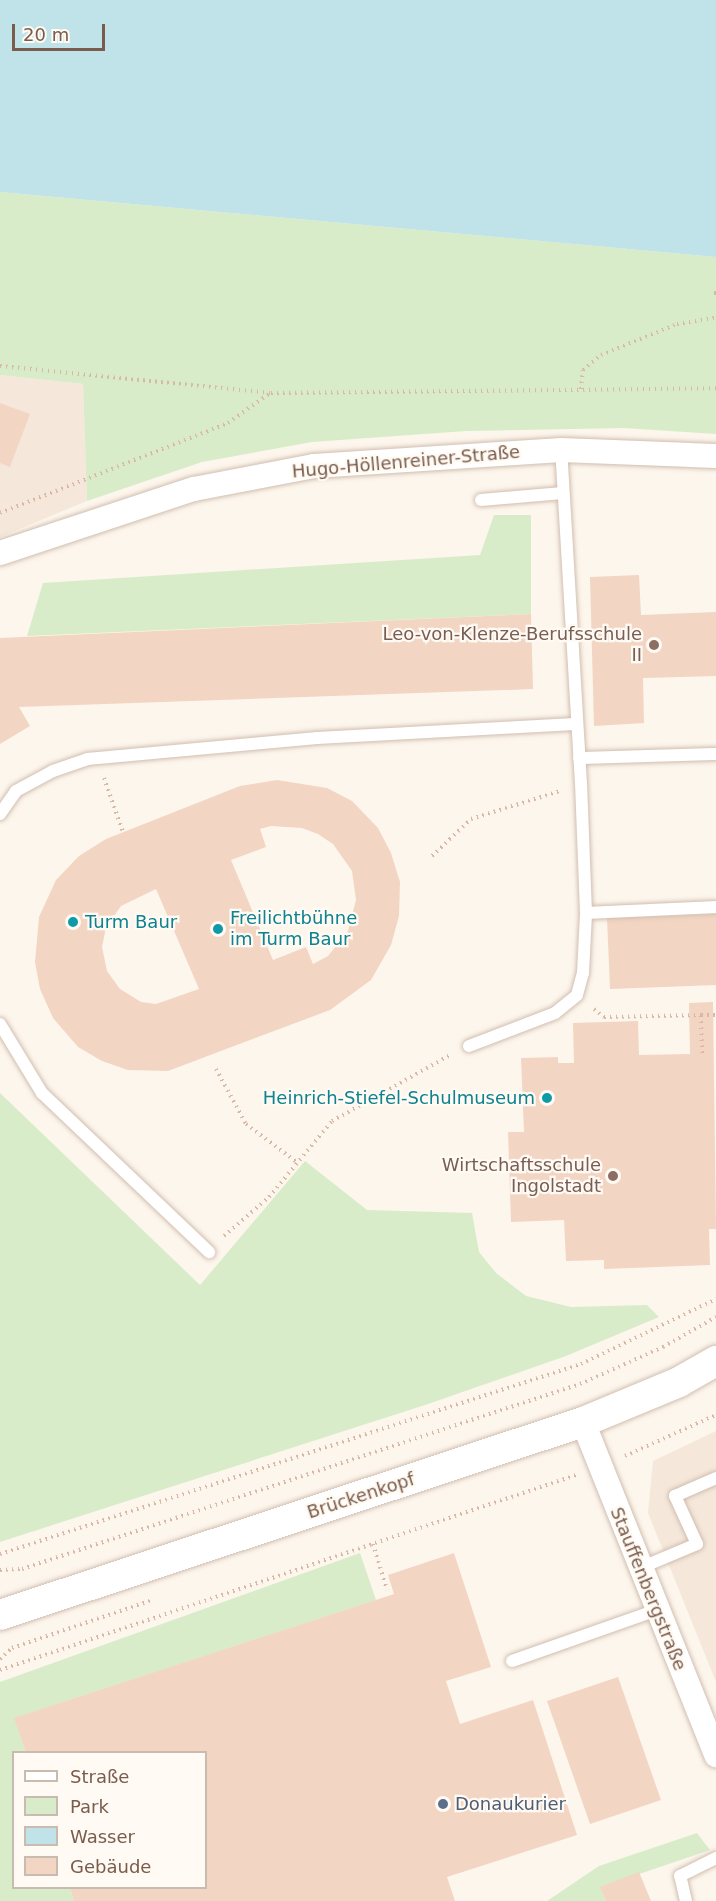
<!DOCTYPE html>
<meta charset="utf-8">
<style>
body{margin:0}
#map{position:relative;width:716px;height:1901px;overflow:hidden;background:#fdf6ec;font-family:"DejaVu Sans",sans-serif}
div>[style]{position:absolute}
.residential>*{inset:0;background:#f5e8da}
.green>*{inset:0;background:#d8ecc9}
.water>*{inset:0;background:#bfe3e8}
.building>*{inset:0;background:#f3d5c3}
.path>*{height:4px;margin-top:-2px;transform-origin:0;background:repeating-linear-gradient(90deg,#d9b8a5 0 1.5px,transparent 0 6px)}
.roads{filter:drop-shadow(0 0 2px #d1beb0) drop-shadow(0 0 2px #d1beb0)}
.service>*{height:12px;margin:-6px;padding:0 6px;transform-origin:6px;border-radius:6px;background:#fff}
.minor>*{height:24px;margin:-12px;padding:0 12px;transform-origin:12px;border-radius:12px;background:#fff}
.tertiary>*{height:30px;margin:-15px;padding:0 15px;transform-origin:15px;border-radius:15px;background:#fff}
.dots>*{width:16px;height:16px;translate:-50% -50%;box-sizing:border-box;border:3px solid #fffaf3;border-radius:50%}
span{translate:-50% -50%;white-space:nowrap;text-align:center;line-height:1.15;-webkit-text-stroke:4.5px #fffaf3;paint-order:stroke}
.street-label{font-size:18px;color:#7a5c4d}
.education-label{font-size:18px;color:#785e54}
.right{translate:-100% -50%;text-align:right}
.culture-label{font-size:18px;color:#0d838f}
.left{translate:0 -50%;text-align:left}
.service-label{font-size:18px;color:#4e5e75}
.legend{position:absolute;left:12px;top:1751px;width:195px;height:138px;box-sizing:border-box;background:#fffaf3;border:2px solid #cabbb1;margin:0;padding:8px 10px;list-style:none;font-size:18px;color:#7a5c4d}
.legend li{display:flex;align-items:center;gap:12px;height:30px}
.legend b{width:30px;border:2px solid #cabbb1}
.scale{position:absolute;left:12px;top:24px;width:93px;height:27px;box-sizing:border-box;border:3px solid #7a5c4d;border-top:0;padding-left:8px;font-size:18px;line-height:21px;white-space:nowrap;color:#7a5c4d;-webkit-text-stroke:4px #fffaf3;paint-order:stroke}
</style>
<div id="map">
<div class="residential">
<div style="clip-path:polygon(0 375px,83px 384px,87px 501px,0 537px)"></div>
<div style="clip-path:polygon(716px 1431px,716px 1682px,648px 1513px,653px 1461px)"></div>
</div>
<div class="green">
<div style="clip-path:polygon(0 192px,716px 257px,716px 434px,624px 428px,466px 431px,312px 442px,202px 462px,87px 501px,83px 384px,0 375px)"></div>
<div style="clip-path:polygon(494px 515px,531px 515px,531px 614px,27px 636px,43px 583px,480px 555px)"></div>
<div style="clip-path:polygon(0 1093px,200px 1285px,305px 1161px,367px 1210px,472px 1213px,479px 1252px,496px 1273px,526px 1296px,571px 1307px,647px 1305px,659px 1317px,566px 1356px,425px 1405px,0 1542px)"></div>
<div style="clip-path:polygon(360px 1553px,376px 1600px,15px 1718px,26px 1752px,14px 1752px,14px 1888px,70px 1888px,74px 1901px,0 1901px,0 1682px)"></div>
<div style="clip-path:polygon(697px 1833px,710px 1850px,601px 1887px,606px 1901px,547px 1901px,599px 1866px)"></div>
</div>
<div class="water">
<div style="clip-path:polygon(0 0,716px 0,716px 257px,0 192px)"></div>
</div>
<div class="building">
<div style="clip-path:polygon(0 403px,30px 414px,10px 467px,0 463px)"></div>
<div style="clip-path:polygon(639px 575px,641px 615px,716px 612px,716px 676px,643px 678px,644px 723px,594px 726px,590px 577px)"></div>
<div style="clip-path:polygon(531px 614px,533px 689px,19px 707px,30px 726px,0 744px,0 638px)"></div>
<div style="clip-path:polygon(evenodd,277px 780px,327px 788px,352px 801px,378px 828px,391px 853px,400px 882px,399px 916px,391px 945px,371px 980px,330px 1010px,168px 1071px,128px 1070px,102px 1061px,78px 1047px,53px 1018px,40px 989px,35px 962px,39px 917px,56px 880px,79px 856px,106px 839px,240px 786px,277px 780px,271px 826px,302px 828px,318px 834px,333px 844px,352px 871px,356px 900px,348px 931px,328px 956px,313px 964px,306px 947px,273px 960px,231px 860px,266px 847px,260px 829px,271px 826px,277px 780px,156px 889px,199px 989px,156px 1004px,141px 1002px,120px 989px,107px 971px,102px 947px,106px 927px,121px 906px,156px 889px)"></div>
<div style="clip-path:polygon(716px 914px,716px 985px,610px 989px,607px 918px)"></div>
<div style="clip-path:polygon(713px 1002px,716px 1229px,709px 1229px,710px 1265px,604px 1269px,604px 1260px,566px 1261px,564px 1220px,511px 1222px,508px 1132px,524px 1132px,521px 1058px,558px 1057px,558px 1063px,574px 1063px,573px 1023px,638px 1021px,639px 1055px,690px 1054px,689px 1003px)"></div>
<div style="clip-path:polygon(454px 1553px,491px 1667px,446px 1681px,460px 1724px,533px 1700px,577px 1835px,447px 1877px,455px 1901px,74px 1901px,70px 1888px,206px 1888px,206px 1752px,26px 1752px,14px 1718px,394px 1594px,388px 1575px)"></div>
<div style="clip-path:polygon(618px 1677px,661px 1800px,590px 1824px,547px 1701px)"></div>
<div style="clip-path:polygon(639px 1872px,651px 1901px,606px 1901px,600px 1887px)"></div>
</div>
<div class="path">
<div style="left:714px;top:293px;width:2px"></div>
<div style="left:0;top:366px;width:272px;rotate:5.7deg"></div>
<div style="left:271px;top:393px;width:445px;rotate:-0.6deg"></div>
<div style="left:581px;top:389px;width:19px;rotate:-84deg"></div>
<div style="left:583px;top:370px;width:23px;rotate:-40deg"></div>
<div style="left:601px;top:355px;width:82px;rotate:-22.2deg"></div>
<div style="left:677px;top:324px;width:39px;rotate:-9deg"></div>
<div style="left:0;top:513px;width:245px;rotate:-21.5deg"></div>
<div style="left:228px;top:423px;width:52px;rotate:-35.5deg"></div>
<div style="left:104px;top:778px;width:57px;rotate:70.6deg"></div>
<div style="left:432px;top:856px;width:54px;rotate:-43.5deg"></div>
<div style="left:471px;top:819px;width:93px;rotate:-17.5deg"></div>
<div style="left:594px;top:1009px;width:13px;rotate:39deg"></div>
<div style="left:604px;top:1017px;width:97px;rotate:-1.2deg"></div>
<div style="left:702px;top:1053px;width:38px;rotate:-92deg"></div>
<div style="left:701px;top:1015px;width:15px"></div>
<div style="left:216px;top:1069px;width:63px;rotate:61.4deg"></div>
<div style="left:246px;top:1124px;width:65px;rotate:36.9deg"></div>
<div style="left:224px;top:1236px;width:60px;rotate:-40.9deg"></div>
<div style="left:269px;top:1197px;width:99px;rotate:-50.3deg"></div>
<div style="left:332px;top:1121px;width:137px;rotate:-29.2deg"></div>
<div style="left:625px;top:1456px;width:100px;rotate:-24.3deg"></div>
<div style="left:373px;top:1544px;width:48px;rotate:73.1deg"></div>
<div style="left:0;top:1554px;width:611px;rotate:-18.11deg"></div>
<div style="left:581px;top:1364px;width:150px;rotate:-25.7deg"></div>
<div style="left:0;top:1570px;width:22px;rotate:-3deg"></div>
<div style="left:22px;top:1569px;width:588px;rotate:-18.34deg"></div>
<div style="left:580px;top:1384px;width:91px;rotate:-24deg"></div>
<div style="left:663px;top:1347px;width:61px;rotate:-29.5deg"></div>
<div style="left:0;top:1659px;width:16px;rotate:-43deg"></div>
<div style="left:12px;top:1648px;width:148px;rotate:-18.9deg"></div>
<div style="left:0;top:1670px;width:608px;rotate:-18.7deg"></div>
</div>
<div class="roads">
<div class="service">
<div style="left:481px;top:500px;width:82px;rotate:-4.9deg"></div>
<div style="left:579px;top:758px;width:137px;rotate:-1.7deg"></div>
<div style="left:0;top:814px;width:28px;rotate:-55deg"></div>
<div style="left:16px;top:791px;width:42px;rotate:-28.4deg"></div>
<div style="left:53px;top:771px;width:36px;rotate:-19deg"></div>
<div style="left:87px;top:759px;width:231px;rotate:-5.2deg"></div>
<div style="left:317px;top:738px;width:258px;rotate:-3.1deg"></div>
<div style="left:586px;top:913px;width:130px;rotate:-2.6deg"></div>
<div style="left:0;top:1024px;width:81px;rotate:58.7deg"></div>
<div style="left:42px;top:1093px;width:231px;rotate:43.6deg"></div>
<div style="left:469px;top:1046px;width:92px;rotate:-21deg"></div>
<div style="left:555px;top:1013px;width:28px;rotate:-39deg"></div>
<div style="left:577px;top:995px;width:23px;rotate:-75deg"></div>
<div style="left:583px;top:973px;width:60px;rotate:-87.1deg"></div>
<div style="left:586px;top:913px;width:129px;rotate:-92.2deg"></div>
<div style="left:581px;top:784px;width:335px;rotate:-93.4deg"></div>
<div style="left:640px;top:1568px;width:62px;rotate:-22.8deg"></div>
<div style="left:697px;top:1544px;width:53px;rotate:-114.6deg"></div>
<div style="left:675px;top:1496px;width:45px;rotate:-23.7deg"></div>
<div style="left:512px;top:1661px;width:154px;rotate:-19.4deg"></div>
<div style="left:686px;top:1901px;width:26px;rotate:-103deg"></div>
<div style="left:680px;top:1876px;width:40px;rotate:-26.6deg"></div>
</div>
<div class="minor">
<div style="left:0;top:553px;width:204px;rotate:-18.3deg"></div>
<div style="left:194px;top:489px;width:122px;rotate:-10.9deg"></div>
<div style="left:314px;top:466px;width:248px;rotate:-3.7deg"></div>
<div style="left:561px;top:450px;width:155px;rotate:2.2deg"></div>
<div style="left:583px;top:1422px;width:359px;rotate:68.2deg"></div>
</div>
<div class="tertiary">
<div style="left:0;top:1615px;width:614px;rotate:-18.32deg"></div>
<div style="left:583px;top:1422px;width:104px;rotate:-22.6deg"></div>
<div style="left:679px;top:1382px;width:43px;rotate:-29.6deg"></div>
</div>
</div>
<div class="dots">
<div style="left:654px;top:645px;background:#8d6e63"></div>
<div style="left:73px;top:922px;background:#0f9aa8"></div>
<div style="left:218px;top:929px;background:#0f9aa8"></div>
<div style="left:547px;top:1098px;background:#0f9aa8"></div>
<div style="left:613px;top:1176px;background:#8d6e63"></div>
<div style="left:443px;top:1804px;background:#5c6f8a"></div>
</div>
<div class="street-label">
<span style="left:406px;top:462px;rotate:-5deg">Hugo-Höllenreiner-Straße</span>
<span style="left:361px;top:1496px;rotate:-18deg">Brückenkopf</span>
<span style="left:648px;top:1589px;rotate:68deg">Stauffenbergstraße</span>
</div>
<div class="education-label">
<span class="right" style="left:642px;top:645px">Leo-von-Klenze-Berufsschule<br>II</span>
<span class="right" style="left:601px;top:1176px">Wirtschaftsschule<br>Ingolstadt</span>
</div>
<div class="culture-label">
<span class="left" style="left:230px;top:929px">Freilichtbühne<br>im Turm Baur</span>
<span class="left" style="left:85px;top:922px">Turm Baur</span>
<span class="right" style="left:535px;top:1098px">Heinrich-Stiefel-Schulmuseum</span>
</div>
<div class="service-label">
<span class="left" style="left:455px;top:1804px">Donaukurier</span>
</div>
<ul class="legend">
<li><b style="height:8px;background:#fff"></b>Straße</li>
<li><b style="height:16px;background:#d8ecc9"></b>Park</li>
<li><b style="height:16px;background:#bfe3e8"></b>Wasser</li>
<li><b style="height:16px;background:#f3d5c3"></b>Gebäude</li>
</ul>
<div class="scale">20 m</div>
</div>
